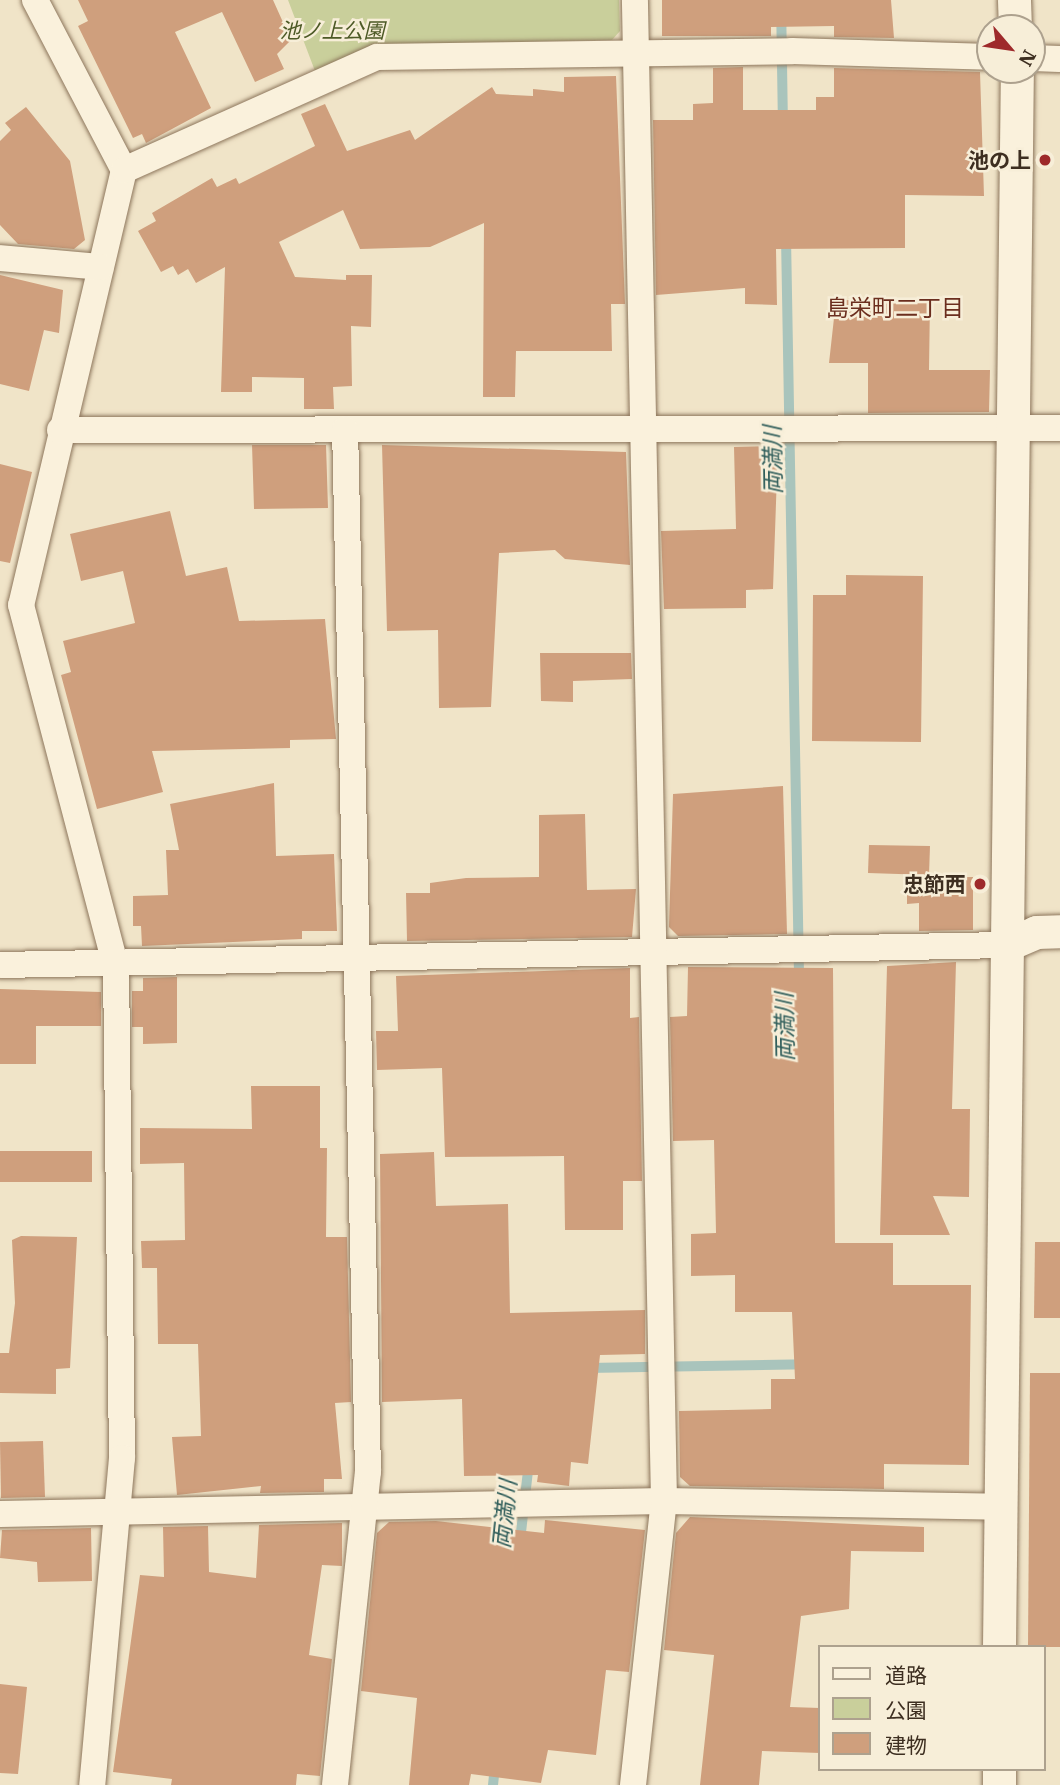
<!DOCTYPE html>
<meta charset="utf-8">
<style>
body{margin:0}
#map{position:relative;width:1060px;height:1785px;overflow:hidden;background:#f0e4c8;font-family:"IBM Plex Serif","Noto Sans JP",serif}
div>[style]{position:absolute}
.green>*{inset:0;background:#c9cf9b}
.stream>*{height:10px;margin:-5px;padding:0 5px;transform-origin:5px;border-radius:5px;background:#a9c4bc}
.building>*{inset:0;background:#cf9f7d}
.roads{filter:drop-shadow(0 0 2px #8d765c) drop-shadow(0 0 2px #8d765c)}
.minor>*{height:26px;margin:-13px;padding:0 13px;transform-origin:13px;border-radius:13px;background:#faf1dc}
.tertiary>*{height:33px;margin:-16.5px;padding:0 16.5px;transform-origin:16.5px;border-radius:16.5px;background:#faf1dc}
.dots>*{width:19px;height:19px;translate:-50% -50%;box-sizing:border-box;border:4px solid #f7eed8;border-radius:50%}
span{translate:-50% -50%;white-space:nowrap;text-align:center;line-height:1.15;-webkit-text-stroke:5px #f7eed8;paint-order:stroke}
.park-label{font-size:21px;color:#4d5a26;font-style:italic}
.poi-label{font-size:21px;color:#3d2e20;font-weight:700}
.right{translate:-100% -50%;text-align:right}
.neighbourhood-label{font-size:23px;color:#6b2e1e}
.water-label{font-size:23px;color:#2f5d5a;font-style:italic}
.legend{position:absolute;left:818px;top:1645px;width:228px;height:126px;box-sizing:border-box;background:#f7eed8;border:2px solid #ada18e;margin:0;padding:9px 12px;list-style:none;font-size:21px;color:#3d2e20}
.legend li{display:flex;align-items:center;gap:14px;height:35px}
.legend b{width:35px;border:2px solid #ada18e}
.north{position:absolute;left:976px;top:14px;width:70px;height:70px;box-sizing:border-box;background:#f7eed8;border:2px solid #ada18e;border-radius:50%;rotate:119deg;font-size:19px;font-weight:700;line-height:28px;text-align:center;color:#3d2e20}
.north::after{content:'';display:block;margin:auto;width:24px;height:32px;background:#9e2a2b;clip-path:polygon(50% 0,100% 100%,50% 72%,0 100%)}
</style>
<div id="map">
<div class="green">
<div style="clip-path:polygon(288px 0,619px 0,620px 31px,612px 40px,374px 45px,315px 71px)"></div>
</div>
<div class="stream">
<div style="left:781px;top:0;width:121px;rotate:89.1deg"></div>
<div style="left:786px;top:237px;width:741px;rotate:88.99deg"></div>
<div style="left:587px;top:1368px;width:219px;rotate:-1deg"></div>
<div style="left:520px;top:1541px;width:80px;rotate:-83.5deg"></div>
<div style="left:493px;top:1785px;width:20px;rotate:-84deg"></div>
</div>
<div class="building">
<div style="clip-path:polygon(78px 0,273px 0,291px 40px,277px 54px,284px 69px,255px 82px,222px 12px,175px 32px,211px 108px,146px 143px,142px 134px,133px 138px,78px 26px,88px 21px)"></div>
<div style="clip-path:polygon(662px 0,891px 0,894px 38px,834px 37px,834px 26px,771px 27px,771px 36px,662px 36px)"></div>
<div style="clip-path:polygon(743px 67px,743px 110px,816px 110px,816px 97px,834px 97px,834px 68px,980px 72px,984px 196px,905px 195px,905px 248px,776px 249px,777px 305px,745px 304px,745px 288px,656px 295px,653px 120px,693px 120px,693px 104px,713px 103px,713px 68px)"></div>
<div style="clip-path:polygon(616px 76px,625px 304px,611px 304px,612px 351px,516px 351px,515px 397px,483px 397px,484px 223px,430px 247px,360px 249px,343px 210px,279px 242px,295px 277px,346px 280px,346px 275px,372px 275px,371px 327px,351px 326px,352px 386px,333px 387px,334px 409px,304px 409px,304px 378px,252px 377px,252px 392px,221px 392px,225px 267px,196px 283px,188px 269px,178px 275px,173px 266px,161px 272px,138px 231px,156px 221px,152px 213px,212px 178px,217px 187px,236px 178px,239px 184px,315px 146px,301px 114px,325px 104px,347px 151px,410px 130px,415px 140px,492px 87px,496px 94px,533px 96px,533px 89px,564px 92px,564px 77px)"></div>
<div style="clip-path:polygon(26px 107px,70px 161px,85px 240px,74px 249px,18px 244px,0 225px,0 141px,11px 130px,5px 123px)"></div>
<div style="clip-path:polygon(0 275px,63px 290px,59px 333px,44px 330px,29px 391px,0 384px)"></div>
<div style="clip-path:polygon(836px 300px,930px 301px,929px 370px,990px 370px,989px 412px,868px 413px,868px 363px,829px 363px)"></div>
<div style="clip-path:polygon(252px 445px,326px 445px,328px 508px,254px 509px)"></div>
<div style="clip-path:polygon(382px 445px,626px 452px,630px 565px,565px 559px,555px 550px,499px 553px,491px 707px,439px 708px,438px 630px,387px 631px)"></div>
<div style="clip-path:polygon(778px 446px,773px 589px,746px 590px,746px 608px,664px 609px,661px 531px,736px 529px,734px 447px)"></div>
<div style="clip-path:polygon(0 464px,32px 472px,10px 563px,0 561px)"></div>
<div style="clip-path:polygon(170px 511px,186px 576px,227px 567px,239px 621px,325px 619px,336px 739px,290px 740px,290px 748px,152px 751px,163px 792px,97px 809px,61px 675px,71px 672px,63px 641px,135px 623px,123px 571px,81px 581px,70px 534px)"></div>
<div style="clip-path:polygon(846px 575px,923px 576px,921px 742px,812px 741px,813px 595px,846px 595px)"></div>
<div style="clip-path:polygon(540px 653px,631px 653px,632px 679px,573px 681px,573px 702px,541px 701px)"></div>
<div style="clip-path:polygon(274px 783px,276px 856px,334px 854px,337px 931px,302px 931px,302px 939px,142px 946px,141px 926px,133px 926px,133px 896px,168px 895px,166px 850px,179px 850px,170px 804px)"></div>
<div style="clip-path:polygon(783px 786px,787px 934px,678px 936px,669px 927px,673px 794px)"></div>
<div style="clip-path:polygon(585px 814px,587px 890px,636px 889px,632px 937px,407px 941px,406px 893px,430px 893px,430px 883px,466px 878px,539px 877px,539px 815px)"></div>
<div style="clip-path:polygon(869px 845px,930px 846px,929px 875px,868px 873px)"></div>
<div style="clip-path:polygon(973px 877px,973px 930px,919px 931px,919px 903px,907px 904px,907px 878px)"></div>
<div style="clip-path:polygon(956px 962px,952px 1109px,970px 1109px,969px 1197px,933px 1196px,950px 1235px,880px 1235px,887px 966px)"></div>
<div style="clip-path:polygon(688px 967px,833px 968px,835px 1243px,893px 1243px,893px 1285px,971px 1285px,969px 1465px,884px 1464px,884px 1489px,690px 1486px,680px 1477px,679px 1411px,771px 1409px,771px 1379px,795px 1379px,792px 1312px,735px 1312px,735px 1275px,691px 1276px,691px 1234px,716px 1233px,714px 1140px,673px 1141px,670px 1017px,687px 1016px)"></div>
<div style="clip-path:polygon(630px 968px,630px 1018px,639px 1017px,642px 1181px,623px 1181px,623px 1230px,565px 1230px,564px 1156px,445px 1157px,442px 1068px,377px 1070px,376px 1031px,398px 1031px,396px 976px)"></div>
<div style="clip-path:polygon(177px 977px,177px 1043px,143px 1044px,143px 1027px,132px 1027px,132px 991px,143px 991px,143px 978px)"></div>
<div style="clip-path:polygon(0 989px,101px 992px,101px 1026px,36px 1026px,36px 1064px,0 1064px)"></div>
<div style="clip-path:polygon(251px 1086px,320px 1086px,320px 1148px,327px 1148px,326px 1237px,347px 1237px,351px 1402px,335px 1403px,342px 1479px,324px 1479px,324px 1492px,260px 1493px,261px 1486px,177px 1495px,172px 1437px,201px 1436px,198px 1344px,158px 1344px,157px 1268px,142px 1268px,141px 1241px,185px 1240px,184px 1163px,140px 1164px,140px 1128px,252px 1129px)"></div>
<div style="clip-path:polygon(0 1151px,92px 1151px,92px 1182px,0 1182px)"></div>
<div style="clip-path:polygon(434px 1152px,436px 1206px,508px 1204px,510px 1313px,645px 1310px,645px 1354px,600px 1355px,588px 1464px,571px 1462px,569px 1486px,537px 1482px,538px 1475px,464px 1476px,462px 1399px,382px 1402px,380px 1154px)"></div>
<div style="clip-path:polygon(21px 1236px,77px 1237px,70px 1368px,56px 1369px,56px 1394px,0 1393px,0 1353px,9px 1353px,15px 1303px,12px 1240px)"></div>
<div style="clip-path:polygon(1035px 1242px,1060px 1242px,1060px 1318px,1034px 1318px)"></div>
<div style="clip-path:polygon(1030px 1373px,1060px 1373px,1060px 1647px,1028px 1647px)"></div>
<div style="clip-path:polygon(43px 1441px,45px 1497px,1px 1498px,0 1442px)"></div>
<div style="clip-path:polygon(690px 1517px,924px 1527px,924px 1552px,851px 1551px,849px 1609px,801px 1616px,790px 1707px,820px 1708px,820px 1753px,762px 1751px,759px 1785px,700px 1785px,714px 1655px,664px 1650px,676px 1533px)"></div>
<div style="clip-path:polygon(545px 1520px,645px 1530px,629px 1672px,606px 1670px,596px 1755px,548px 1750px,541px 1783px,471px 1774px,469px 1785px,409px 1785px,417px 1698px,361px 1691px,377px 1533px,389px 1522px,436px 1521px,544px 1533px)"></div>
<div style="clip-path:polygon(342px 1523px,342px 1566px,322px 1565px,309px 1655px,332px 1659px,320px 1776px,297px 1774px,296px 1785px,171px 1785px,172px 1779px,113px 1772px,140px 1575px,164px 1577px,163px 1527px,208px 1526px,209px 1572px,256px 1578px,259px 1525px)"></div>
<div style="clip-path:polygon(91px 1528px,92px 1581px,38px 1582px,37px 1562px,0 1558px,2px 1530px)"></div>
<div style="clip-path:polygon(0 1684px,27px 1687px,18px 1774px,0 1773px)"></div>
</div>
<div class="roads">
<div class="minor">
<div style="left:35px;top:0;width:192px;rotate:62.4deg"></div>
<div style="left:124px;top:170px;width:447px;rotate:103.3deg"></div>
<div style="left:21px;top:605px;width:373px;rotate:75.3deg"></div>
<div style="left:116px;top:966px;width:492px;rotate:89.3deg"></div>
<div style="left:122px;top:1458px;width:328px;rotate:95.2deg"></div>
<div style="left:1032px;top:58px;width:28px;rotate:2deg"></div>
<div style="left:124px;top:170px;width:277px;rotate:-24.1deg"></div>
<div style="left:377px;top:57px;width:415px;rotate:-0.8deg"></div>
<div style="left:792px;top:51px;width:198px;rotate:1.7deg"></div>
<div style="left:0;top:258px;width:101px;rotate:5.1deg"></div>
<div style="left:60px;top:430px;width:1000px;rotate:-0.11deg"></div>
<div style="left:0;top:965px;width:1006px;rotate:-1.14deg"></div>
<div style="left:0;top:1514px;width:664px;rotate:-1.12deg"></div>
<div style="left:664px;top:1501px;width:336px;rotate:1deg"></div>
<div style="left:335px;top:1785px;width:315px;rotate:-84deg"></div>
<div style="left:368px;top:1472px;width:1043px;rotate:-91.26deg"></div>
<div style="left:633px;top:1785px;width:286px;rotate:-83.8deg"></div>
<div style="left:664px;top:1501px;width:1501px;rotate:-91.11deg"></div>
</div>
<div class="tertiary">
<div style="left:1014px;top:0;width:28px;rotate:88deg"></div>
<div style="left:1006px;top:945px;width:33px;rotate:-23deg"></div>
<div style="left:1036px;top:932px;width:24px;rotate:-2deg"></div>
<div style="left:999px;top:1647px;width:1577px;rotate:-89.35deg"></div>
<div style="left:999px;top:1785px;width:16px;rotate:-90deg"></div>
</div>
</div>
<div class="dots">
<div style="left:1045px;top:160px;background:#9e2a2b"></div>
<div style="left:980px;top:884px;background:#9e2a2b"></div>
</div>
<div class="park-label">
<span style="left:332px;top:30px">池ノ上公園</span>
</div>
<div class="poi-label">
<span class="right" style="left:1031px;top:160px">池の上</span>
<span class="right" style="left:966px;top:884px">忠節西</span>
</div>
<div class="neighbourhood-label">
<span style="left:895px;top:307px">島栄町二丁目</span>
</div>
<div class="water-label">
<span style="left:772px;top:460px;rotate:-91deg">両満川</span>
<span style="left:784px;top:1027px;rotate:-91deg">両満川</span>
<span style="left:504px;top:1514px;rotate:-84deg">両満川</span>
</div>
<ul class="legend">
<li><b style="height:9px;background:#faf1dc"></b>道路</li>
<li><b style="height:19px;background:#c9cf9b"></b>公園</li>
<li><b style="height:19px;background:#cf9f7d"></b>建物</li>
</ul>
<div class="north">N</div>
</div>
